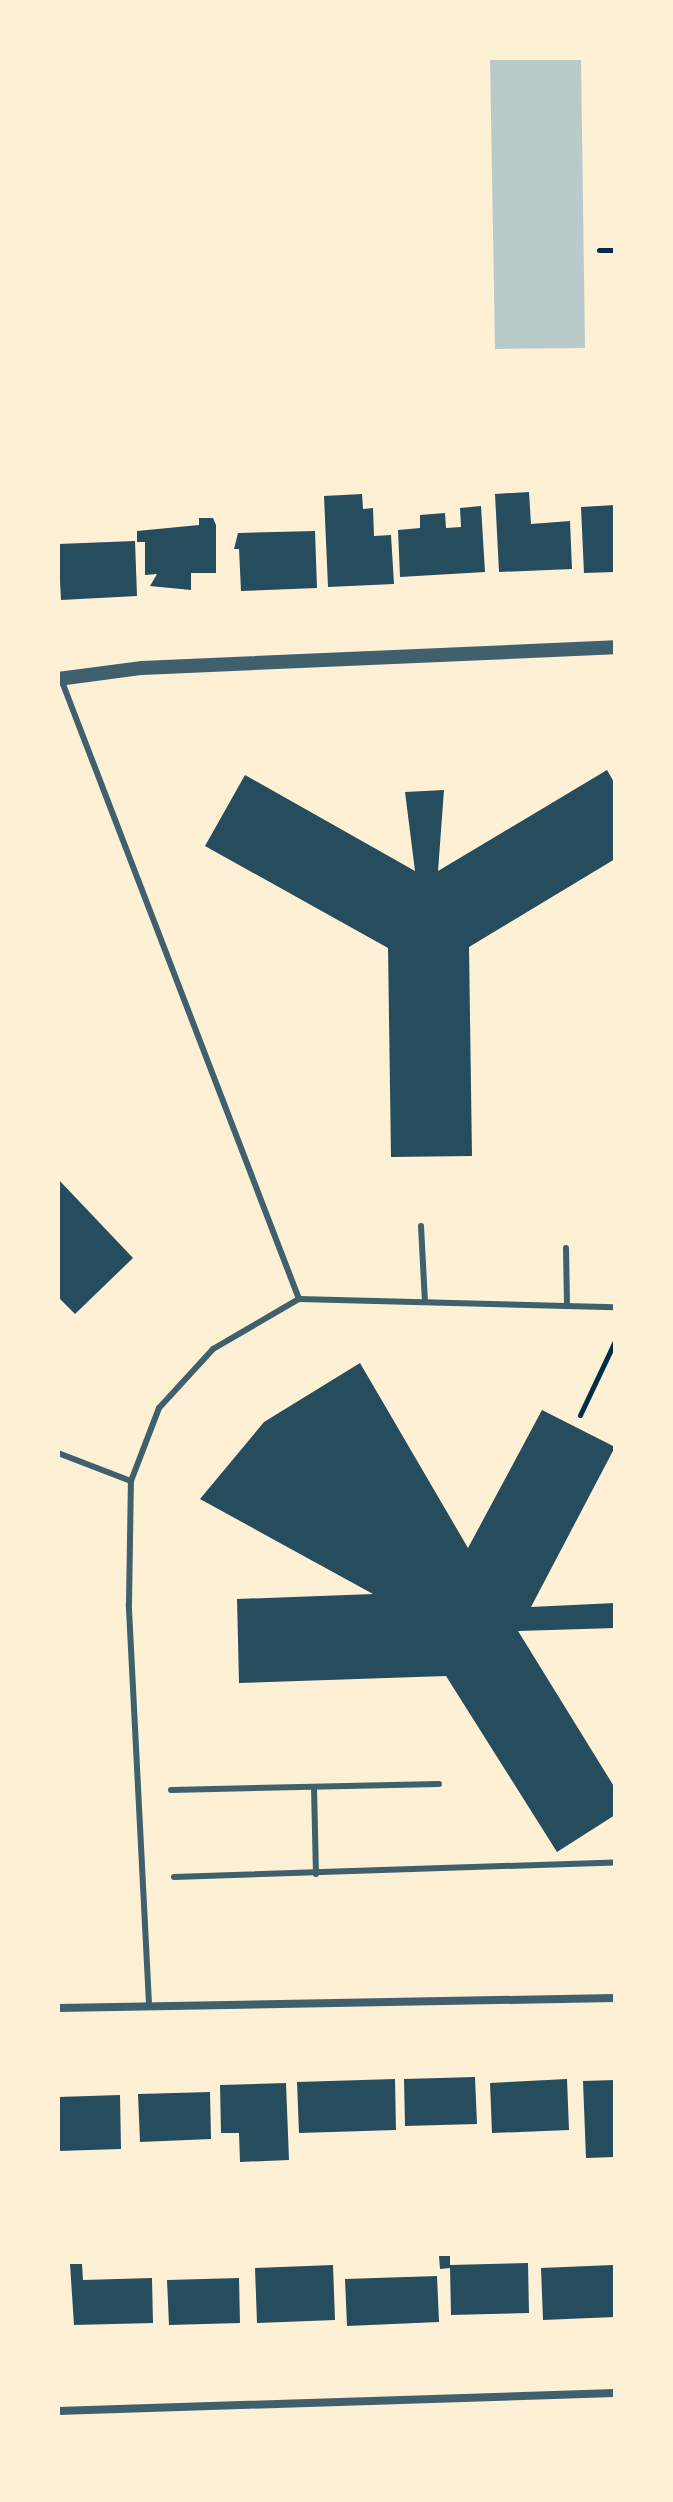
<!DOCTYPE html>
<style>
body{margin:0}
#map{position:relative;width:673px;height:2502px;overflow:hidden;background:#fdf0d5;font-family:"Space Grotesk",sans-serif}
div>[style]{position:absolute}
.green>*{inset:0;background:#b9caca}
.building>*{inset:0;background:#264d5e}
.path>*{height:5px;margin:-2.5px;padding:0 2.5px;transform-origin:2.5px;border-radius:2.5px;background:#003049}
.service>*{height:6px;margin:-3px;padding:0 3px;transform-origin:3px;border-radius:3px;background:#3f606c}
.minor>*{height:8px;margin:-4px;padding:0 4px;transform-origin:4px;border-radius:4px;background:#3f606c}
.tertiary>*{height:14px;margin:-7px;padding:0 7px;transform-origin:7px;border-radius:7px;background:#3f606c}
span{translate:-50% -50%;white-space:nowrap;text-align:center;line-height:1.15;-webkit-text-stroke:7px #fdf0d5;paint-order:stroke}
.frame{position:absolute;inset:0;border:60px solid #fdf0d5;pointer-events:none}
</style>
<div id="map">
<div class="green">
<div style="clip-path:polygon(490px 58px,581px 58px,585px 348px,495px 349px)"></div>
</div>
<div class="building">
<div style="clip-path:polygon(529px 492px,531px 524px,570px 521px,572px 569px,499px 572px,495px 494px)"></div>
<div style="clip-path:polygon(362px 494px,363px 509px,373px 508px,374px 536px,391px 535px,394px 584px,328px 587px,324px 496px)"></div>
<div style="clip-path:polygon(615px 505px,615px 572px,584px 573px,581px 507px)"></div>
<div style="clip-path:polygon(481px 506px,485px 572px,400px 577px,398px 530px,420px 528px,420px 515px,445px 513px,446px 528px,461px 527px,460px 508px)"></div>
<div style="clip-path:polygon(199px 518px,213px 518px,216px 525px,216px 573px,191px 573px,191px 590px,150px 586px,157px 574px,145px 575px,145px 542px,137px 542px,137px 531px,199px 525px)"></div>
<div style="clip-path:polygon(315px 531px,317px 588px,241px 591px,239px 549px,234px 549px,238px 533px)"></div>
<div style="clip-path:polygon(135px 541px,137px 596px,61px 600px,58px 544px)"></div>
<div style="clip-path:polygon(607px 770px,615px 784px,615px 859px,469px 947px,472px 1156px,391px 1157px,388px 948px,205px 846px,245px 775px,415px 871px,405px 792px,444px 790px,438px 871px)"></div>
<div style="clip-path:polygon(58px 1179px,133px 1258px,75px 1314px,58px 1297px)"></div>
<div style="clip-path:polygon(360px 1363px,468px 1548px,542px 1410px,615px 1447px,531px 1607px,615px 1603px,615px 1628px,518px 1631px,615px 1788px,615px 1815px,557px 1852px,446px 1676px,239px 1683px,237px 1599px,373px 1594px,200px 1499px,264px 1422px)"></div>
<div style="clip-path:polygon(475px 2077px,477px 2124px,405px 2126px,404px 2079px)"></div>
<div style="clip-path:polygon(395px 2079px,396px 2130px,299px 2133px,297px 2082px)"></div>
<div style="clip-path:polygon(567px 2079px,569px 2130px,492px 2133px,490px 2083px)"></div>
<div style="clip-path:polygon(615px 2080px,615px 2157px,586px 2158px,583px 2081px)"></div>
<div style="clip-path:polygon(286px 2083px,289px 2160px,240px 2162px,239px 2133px,221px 2133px,220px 2085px)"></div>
<div style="clip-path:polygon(210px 2092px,211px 2139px,140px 2142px,138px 2094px)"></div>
<div style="clip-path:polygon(120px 2095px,121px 2149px,58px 2151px,58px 2097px)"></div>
<div style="clip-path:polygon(439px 2256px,450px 2256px,450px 2265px,528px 2263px,529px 2313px,451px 2315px,450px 2268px,440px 2269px)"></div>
<div style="clip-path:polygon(70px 2264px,82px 2264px,83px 2280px,152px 2278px,153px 2323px,74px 2325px)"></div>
<div style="clip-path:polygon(333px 2265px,335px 2320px,257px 2323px,255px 2268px)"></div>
<div style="clip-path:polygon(613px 2265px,615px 2317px,543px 2320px,541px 2268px)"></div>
<div style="clip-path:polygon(437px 2276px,439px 2322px,347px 2326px,345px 2279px)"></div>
<div style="clip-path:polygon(239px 2278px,240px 2323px,169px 2325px,167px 2280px)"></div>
</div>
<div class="path">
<div style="left:599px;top:250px;width:16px"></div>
<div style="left:580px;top:1415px;width:82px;rotate:-64.7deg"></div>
</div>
<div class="service">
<div style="left:61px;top:679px;width:664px;rotate:69deg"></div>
<div style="left:421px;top:1226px;width:76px;rotate:87deg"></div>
<div style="left:566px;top:1248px;width:57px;rotate:89deg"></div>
<div style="left:58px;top:1453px;width:78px;rotate:21deg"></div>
<div style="left:314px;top:1787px;width:87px;rotate:88.7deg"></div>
<div style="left:171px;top:1790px;width:268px;rotate:-1.3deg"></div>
<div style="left:174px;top:1877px;width:441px;rotate:-1.9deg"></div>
<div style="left:149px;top:2004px;width:400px;rotate:-92.9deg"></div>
<div style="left:129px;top:1604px;width:123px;rotate:-89.1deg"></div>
<div style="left:131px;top:1481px;width:78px;rotate:-69deg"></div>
<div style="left:159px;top:1408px;width:80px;rotate:-47.5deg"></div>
<div style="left:213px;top:1349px;width:99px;rotate:-30.2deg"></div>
<div style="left:299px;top:1299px;width:316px;rotate:1.5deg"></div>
</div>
<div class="minor">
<div style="left:58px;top:2008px;width:557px;rotate:-1.03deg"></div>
<div style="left:58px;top:2411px;width:557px;rotate:-1.85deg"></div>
</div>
<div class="tertiary">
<div style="left:58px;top:679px;width:85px;rotate:-7.5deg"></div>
<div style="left:142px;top:668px;width:473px;rotate:-2.5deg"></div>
</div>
<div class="frame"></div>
</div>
